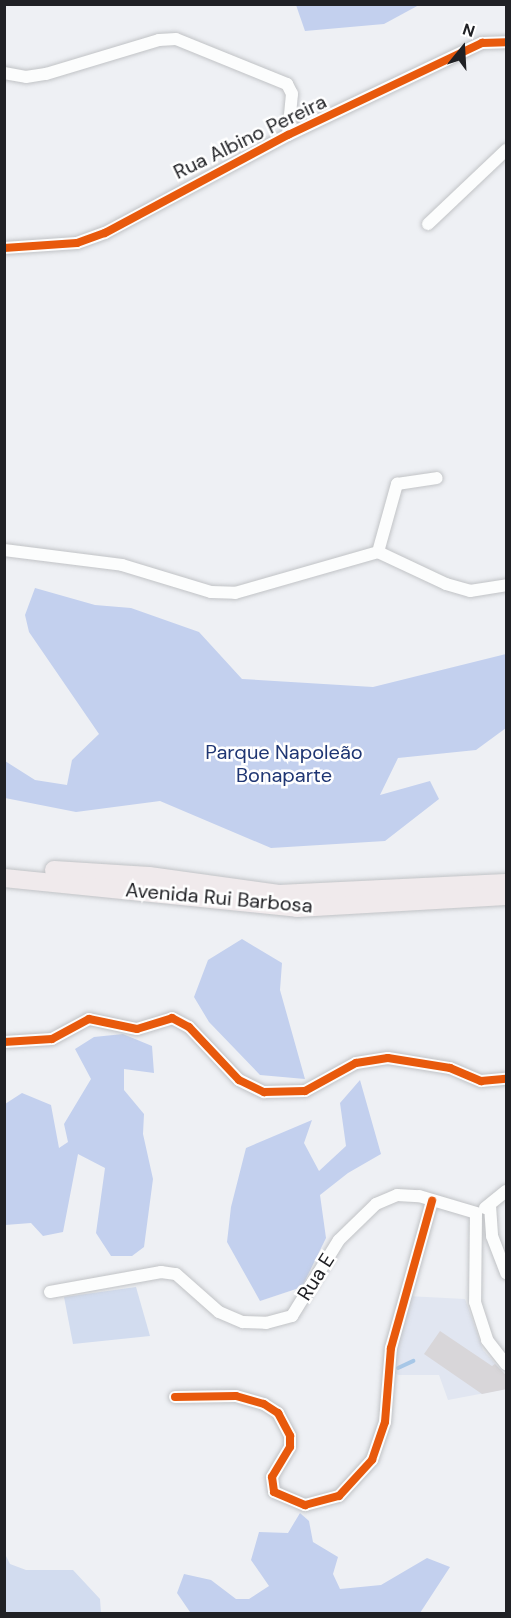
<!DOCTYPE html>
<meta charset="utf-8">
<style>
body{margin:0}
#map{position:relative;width:511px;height:1618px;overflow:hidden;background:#eef0f4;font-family:"DM Sans",sans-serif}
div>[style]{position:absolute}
.built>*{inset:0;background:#e1e6f1}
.green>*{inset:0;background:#d2dcef}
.forest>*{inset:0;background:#c3d0ee}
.stream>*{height:4px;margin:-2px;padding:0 2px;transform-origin:2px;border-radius:2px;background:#a7c7e7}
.building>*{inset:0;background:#d8d6d9}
.roads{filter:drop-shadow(0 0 2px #c1c3c6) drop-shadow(0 0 2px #c1c3c6)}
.minor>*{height:12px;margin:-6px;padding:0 6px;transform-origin:6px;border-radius:6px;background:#fcfdfd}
.primary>*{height:18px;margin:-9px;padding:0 9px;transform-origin:9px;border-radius:9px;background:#f0eaec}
.cycleway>*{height:8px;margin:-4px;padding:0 4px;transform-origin:4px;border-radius:4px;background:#e8590c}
span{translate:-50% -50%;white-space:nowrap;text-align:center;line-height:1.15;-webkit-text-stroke:5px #fff;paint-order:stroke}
.street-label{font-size:20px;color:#202125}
.park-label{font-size:20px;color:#1f3673}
.frame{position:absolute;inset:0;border:6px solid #202125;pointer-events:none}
.north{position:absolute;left:433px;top:18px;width:60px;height:60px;-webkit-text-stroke:4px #fff;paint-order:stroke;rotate:18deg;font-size:16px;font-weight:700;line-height:24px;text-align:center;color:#202125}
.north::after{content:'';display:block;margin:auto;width:21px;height:27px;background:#202125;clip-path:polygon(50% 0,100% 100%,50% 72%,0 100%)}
</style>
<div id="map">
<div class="built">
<div style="clip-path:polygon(407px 1296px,465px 1299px,483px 1350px,506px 1376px,506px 1389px,448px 1400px,439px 1375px,399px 1375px,385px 1371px)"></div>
</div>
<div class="green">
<div style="clip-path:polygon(136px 1287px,150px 1336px,73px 1344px,64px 1297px)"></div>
<div style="clip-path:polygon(4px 1552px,10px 1564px,26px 1570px,73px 1570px,100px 1599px,101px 1613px,5px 1613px)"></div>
</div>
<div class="forest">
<div style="clip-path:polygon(296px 5px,296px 4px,419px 5px,384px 24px,305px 31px)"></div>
<div style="clip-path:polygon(35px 588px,95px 605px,131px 608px,199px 632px,242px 679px,373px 687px,506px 654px,506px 728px,476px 750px,398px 758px,380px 795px,430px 781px,439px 799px,385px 841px,271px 848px,160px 801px,76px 812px,5px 798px,5px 761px,35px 780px,67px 785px,72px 760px,99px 734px,29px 632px,25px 615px)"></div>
<div style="clip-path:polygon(242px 939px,282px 963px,280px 990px,305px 1079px,260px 1075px,209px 1022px,194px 997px,208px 960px)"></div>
<div style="clip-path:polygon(123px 1034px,152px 1046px,154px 1073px,124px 1069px,124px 1090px,144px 1114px,143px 1134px,153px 1179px,144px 1247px,132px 1256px,111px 1256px,96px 1233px,105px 1168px,78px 1154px,63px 1232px,43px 1236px,31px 1223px,5px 1225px,5px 1104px,22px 1093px,51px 1105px,59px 1148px,68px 1142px,64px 1124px,91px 1079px,75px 1049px,94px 1037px)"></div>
<div style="clip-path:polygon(360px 1080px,381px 1154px,348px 1173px,320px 1195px,326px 1238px,302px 1287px,260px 1301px,227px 1242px,231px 1207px,246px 1148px,312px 1120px,304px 1143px,319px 1171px,346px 1146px,340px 1103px)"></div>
<div style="clip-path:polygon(300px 1513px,309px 1521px,313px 1542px,338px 1557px,333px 1574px,340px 1589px,381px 1585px,427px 1558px,450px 1567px,420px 1613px,190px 1612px,177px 1593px,184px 1574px,211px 1580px,236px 1599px,249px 1599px,269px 1586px,251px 1560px,259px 1532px,288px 1533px)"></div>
</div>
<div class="stream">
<div style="left:398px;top:1368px;width:17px;rotate:-25deg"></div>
</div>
<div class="building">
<div style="clip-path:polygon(440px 1331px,492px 1366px,495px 1364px,507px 1376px,507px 1389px,482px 1394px,424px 1354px)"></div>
</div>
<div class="roads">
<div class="minor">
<div style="left:4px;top:73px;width:22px;rotate:10deg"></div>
<div style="left:26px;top:77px;width:20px;rotate:-9deg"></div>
<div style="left:46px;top:74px;width:118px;rotate:-16.7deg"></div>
<div style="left:159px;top:40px;width:17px;rotate:-3deg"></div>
<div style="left:176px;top:39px;width:120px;rotate:22.1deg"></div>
<div style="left:287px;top:84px;width:11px;rotate:63deg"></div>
<div style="left:292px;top:94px;width:41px;rotate:95.6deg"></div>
<div style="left:428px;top:224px;width:108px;rotate:-43.5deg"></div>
<div style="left:4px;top:248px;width:73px;rotate:-3.9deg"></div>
<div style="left:77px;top:243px;width:30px;rotate:-20deg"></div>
<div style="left:105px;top:233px;width:208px;rotate:-28.2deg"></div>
<div style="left:288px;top:135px;width:215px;rotate:-25.4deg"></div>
<div style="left:482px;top:43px;width:24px;rotate:-2deg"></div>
<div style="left:4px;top:550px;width:119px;rotate:7.2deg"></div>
<div style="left:122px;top:565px;width:93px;rotate:16.9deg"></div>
<div style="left:211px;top:592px;width:24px;rotate:2deg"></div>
<div style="left:235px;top:593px;width:149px;rotate:-16deg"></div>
<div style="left:378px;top:552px;width:75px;rotate:25.2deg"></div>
<div style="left:446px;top:584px;width:25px;rotate:16deg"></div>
<div style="left:470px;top:591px;width:36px;rotate:-9deg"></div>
<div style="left:378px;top:552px;width:71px;rotate:-74.4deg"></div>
<div style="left:397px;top:484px;width:40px;rotate:-8.5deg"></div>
<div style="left:4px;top:1042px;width:48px;rotate:-3.6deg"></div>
<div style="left:52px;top:1039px;width:42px;rotate:-28.4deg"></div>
<div style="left:89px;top:1019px;width:49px;rotate:11.8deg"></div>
<div style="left:137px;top:1029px;width:37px;rotate:-17deg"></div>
<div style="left:172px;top:1018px;width:19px;rotate:28deg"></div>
<div style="left:189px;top:1027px;width:73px;rotate:46.7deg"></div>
<div style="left:239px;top:1080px;width:28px;rotate:26deg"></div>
<div style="left:264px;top:1092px;width:41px;rotate:-1.4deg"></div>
<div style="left:305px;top:1091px;width:58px;rotate:-28.8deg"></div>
<div style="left:356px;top:1063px;width:32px;rotate:-9deg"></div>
<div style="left:388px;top:1058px;width:63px;rotate:9.2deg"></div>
<div style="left:450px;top:1068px;width:34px;rotate:23deg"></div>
<div style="left:481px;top:1081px;width:25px;rotate:-5deg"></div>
<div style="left:490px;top:1206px;width:30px;rotate:86deg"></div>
<div style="left:492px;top:1236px;width:40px;rotate:69deg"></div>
<div style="left:485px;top:1208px;width:27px;rotate:-39deg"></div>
<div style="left:476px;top:1213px;width:89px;rotate:90.6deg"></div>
<div style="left:475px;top:1302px;width:40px;rotate:72deg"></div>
<div style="left:487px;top:1340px;width:31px;rotate:52deg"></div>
<div style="left:50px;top:1292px;width:113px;rotate:-10.2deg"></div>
<div style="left:161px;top:1272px;width:15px;rotate:8deg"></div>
<div style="left:176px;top:1274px;width:57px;rotate:41.5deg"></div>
<div style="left:219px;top:1312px;width:26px;rotate:23deg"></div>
<div style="left:243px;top:1322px;width:23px;rotate:2deg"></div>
<div style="left:266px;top:1323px;width:27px;rotate:-15deg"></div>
<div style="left:292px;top:1316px;width:89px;rotate:-58.3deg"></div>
<div style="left:339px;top:1240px;width:52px;rotate:-44.2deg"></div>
<div style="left:376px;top:1204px;width:23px;rotate:-23deg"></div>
<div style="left:397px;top:1195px;width:22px;rotate:3deg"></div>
<div style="left:419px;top:1196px;width:59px;rotate:16.6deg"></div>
<div style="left:175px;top:1397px;width:61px;rotate:-0.9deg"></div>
<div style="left:236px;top:1396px;width:29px;rotate:16deg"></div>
<div style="left:264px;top:1404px;width:17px;rotate:33deg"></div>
<div style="left:278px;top:1413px;width:26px;rotate:62deg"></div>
<div style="left:290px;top:1436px;width:11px;rotate:90deg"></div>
<div style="left:290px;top:1447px;width:35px;rotate:121deg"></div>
<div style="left:272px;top:1477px;width:15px;rotate:82deg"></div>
<div style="left:274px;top:1492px;width:34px;rotate:23deg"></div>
<div style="left:305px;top:1505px;width:35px;rotate:-15deg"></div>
<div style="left:339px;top:1496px;width:49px;rotate:-47.5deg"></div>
<div style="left:372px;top:1460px;width:40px;rotate:-71.1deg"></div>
<div style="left:385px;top:1422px;width:74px;rotate:-85.4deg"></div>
<div style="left:391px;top:1348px;width:153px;rotate:-74.4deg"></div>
</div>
<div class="primary">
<div style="left:54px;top:870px;width:95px;rotate:3.6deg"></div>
<div style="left:149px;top:876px;width:131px;rotate:7.9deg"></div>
<div style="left:279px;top:894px;width:227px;rotate:-2.8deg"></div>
<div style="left:4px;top:878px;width:295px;rotate:5.8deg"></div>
<div style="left:297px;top:908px;width:209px;rotate:-3.3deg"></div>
</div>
</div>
<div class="cycleway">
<div style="left:4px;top:248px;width:73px;rotate:-3.9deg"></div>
<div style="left:77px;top:243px;width:30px;rotate:-20deg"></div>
<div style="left:105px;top:233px;width:208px;rotate:-28.2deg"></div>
<div style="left:288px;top:135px;width:215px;rotate:-25.4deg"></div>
<div style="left:482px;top:43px;width:24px;rotate:-2deg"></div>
<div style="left:4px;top:1042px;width:48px;rotate:-3.6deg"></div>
<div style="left:52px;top:1039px;width:42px;rotate:-28.4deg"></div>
<div style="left:89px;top:1019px;width:49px;rotate:11.8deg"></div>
<div style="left:137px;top:1029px;width:37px;rotate:-17deg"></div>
<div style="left:172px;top:1018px;width:19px;rotate:28deg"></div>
<div style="left:189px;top:1027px;width:73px;rotate:46.7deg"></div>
<div style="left:239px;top:1080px;width:28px;rotate:26deg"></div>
<div style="left:264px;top:1092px;width:41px;rotate:-1.4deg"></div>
<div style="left:305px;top:1091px;width:58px;rotate:-28.8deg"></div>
<div style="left:356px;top:1063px;width:32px;rotate:-9deg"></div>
<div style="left:388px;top:1058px;width:63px;rotate:9.2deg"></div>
<div style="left:450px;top:1068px;width:34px;rotate:23deg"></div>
<div style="left:481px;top:1081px;width:25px;rotate:-5deg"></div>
<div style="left:175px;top:1397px;width:61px;rotate:-0.9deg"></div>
<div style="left:236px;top:1396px;width:29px;rotate:16deg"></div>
<div style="left:264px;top:1404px;width:17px;rotate:33deg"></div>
<div style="left:278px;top:1413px;width:26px;rotate:62deg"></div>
<div style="left:290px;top:1436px;width:11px;rotate:90deg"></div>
<div style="left:290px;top:1447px;width:35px;rotate:121deg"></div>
<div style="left:272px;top:1477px;width:15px;rotate:82deg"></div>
<div style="left:274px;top:1492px;width:34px;rotate:23deg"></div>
<div style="left:305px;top:1505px;width:35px;rotate:-15deg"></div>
<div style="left:339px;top:1496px;width:49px;rotate:-47.5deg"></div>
<div style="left:372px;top:1460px;width:40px;rotate:-71.1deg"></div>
<div style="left:385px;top:1422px;width:74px;rotate:-85.4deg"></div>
<div style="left:391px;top:1348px;width:153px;rotate:-74.4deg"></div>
</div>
<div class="street-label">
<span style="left:250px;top:137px;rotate:-26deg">Rua Albino Pereira</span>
<span style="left:219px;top:898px;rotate:5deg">Avenida Rui Barbosa</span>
<span style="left:316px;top:1277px;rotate:-58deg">Rua E</span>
</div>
<div class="park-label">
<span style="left:284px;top:764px">Parque Napoleão<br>Bonaparte</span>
</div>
<div class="frame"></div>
<div class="north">N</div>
</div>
